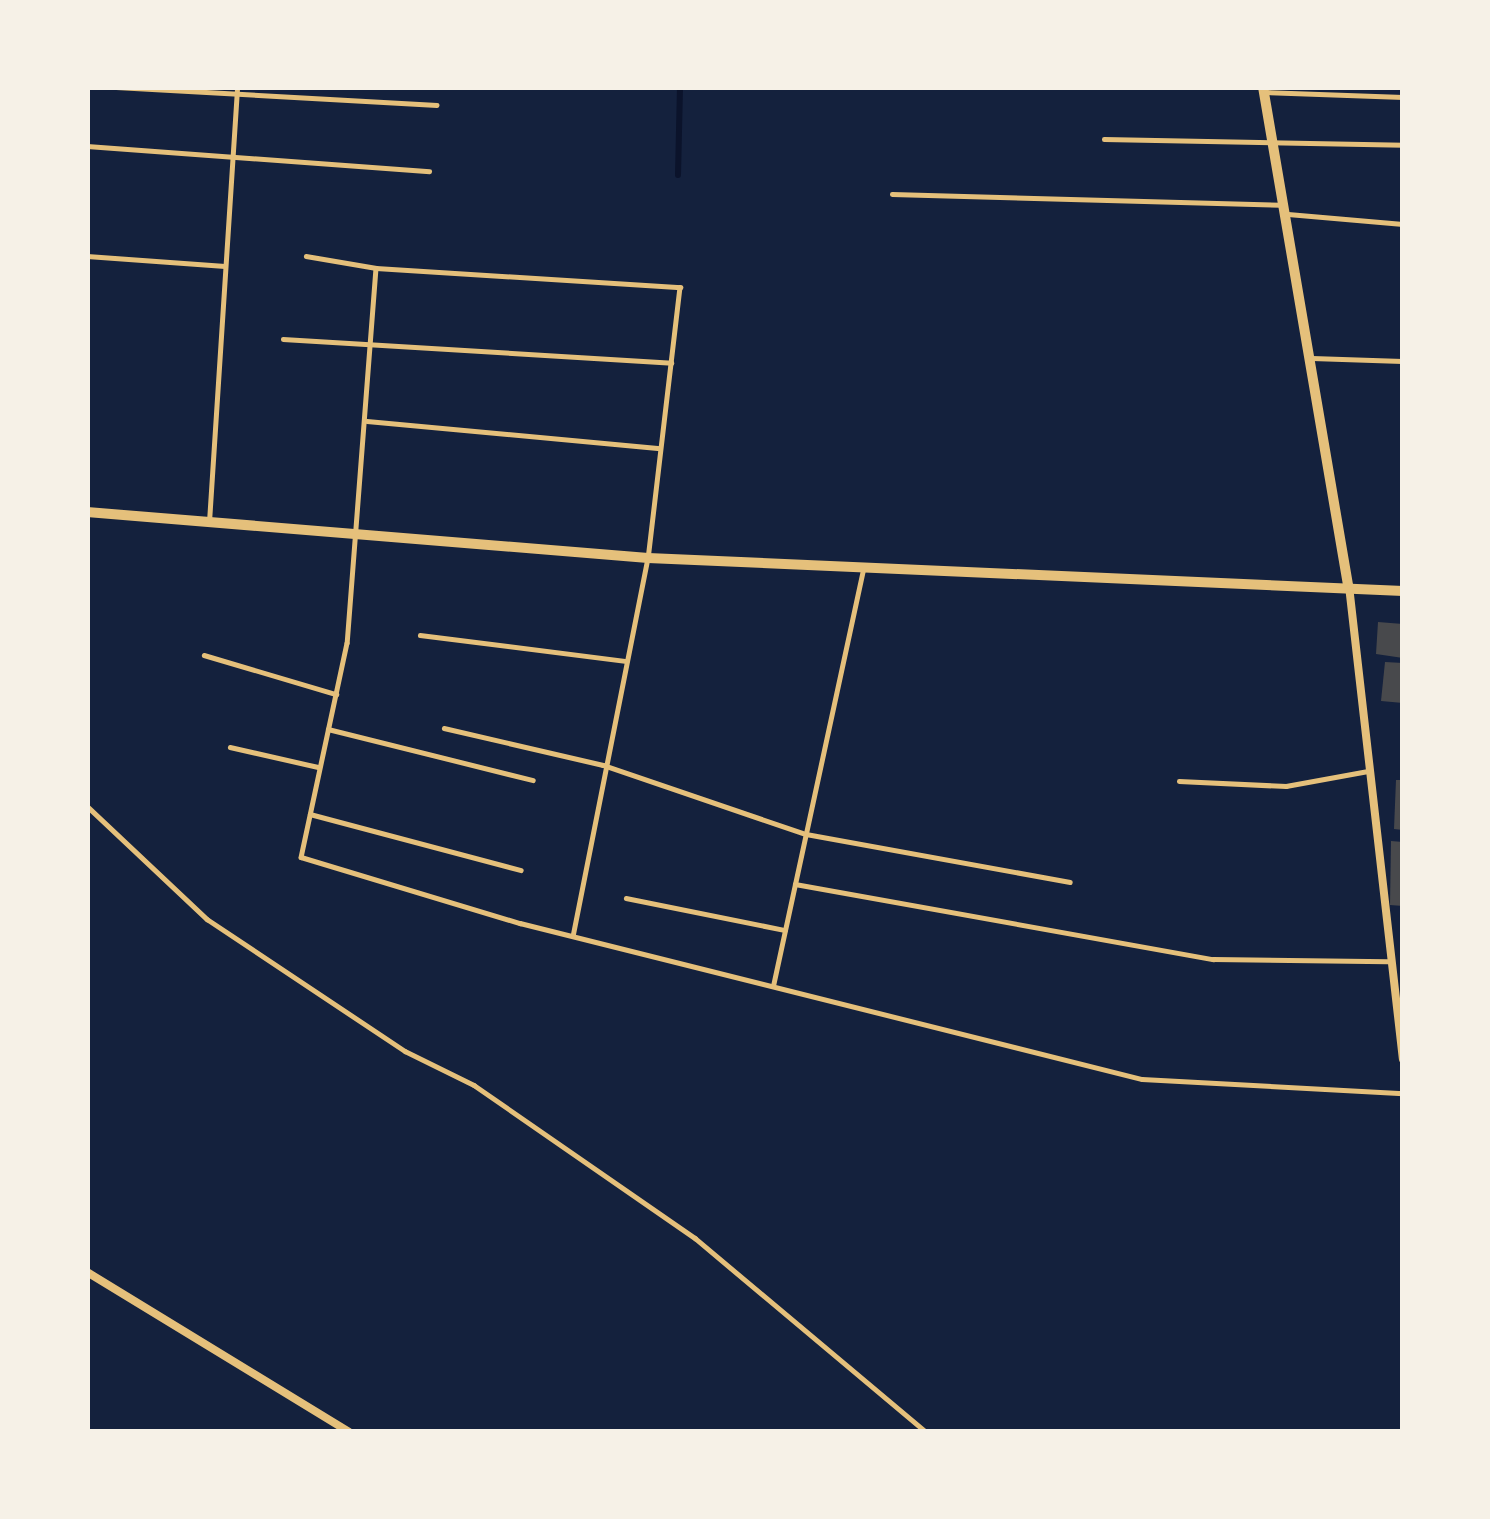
<!DOCTYPE html>
<style>
body{margin:0}
#map{position:relative;width:1490px;height:1519px;overflow:hidden;background:#14213d;font-family:Manrope,sans-serif}
div>[style]{position:absolute}
.stream>*{height:6px;margin:-3px;padding:0 3px;transform-origin:3px;border-radius:3px;background:#0b132b}
.building>*{inset:0;background:#48494c}
.service>*{height:4.5px;margin:-2.25px;padding:0 2.25px;transform-origin:2.25px;border-radius:2.25px;background:#e5c07b}
.minor>*{height:8px;margin:-4px;padding:0 4px;transform-origin:4px;border-radius:4px;background:#e5c07b}
.tertiary>*{height:10px;margin:-5px;padding:0 5px;transform-origin:5px;border-radius:5px;background:#e5c07b}
span{translate:-50% -50%;white-space:nowrap;text-align:center;line-height:1.15;-webkit-text-stroke:10px #f6f1e7;paint-order:stroke}
.frame{position:absolute;inset:0;border:90px solid #f6f1e7;pointer-events:none}
</style>
<div id="map">
<div class="stream">
<div style="left:678px;top:175px;width:88px;rotate:-88.7deg"></div>
</div>
<div class="building">
<div style="clip-path:polygon(1378px 622px,1403px 624px,1403px 658px,1376px 654px)"></div>
<div style="clip-path:polygon(1385px 662px,1403px 663px,1403px 703px,1381px 701px)"></div>
<div style="clip-path:polygon(1396px 780px,1403px 780px,1403px 830px,1394px 829px)"></div>
<div style="clip-path:polygon(1391px 841px,1403px 842px,1403px 906px,1390px 905px)"></div>
</div>
<div class="service">
<div style="left:116px;top:87px;width:321px;rotate:3.2deg"></div>
<div style="left:1263px;top:92px;width:140px;rotate:2deg"></div>
<div style="left:1104px;top:139px;width:299px;rotate:1.1deg"></div>
<div style="left:87px;top:146px;width:343px;rotate:4.2deg"></div>
<div style="left:892px;top:194px;width:388px;rotate:1.6deg"></div>
<div style="left:1288px;top:214px;width:115px;rotate:5deg"></div>
<div style="left:87px;top:256px;width:138px;rotate:4.1deg"></div>
<div style="left:306px;top:256px;width:71px;rotate:9.7deg"></div>
<div style="left:376px;top:268px;width:305px;rotate:3.6deg"></div>
<div style="left:680px;top:287px;width:273px;rotate:96.7deg"></div>
<div style="left:648px;top:558px;width:385px;rotate:101.2deg"></div>
<div style="left:376px;top:268px;width:376px;rotate:94.4deg"></div>
<div style="left:347px;top:643px;width:219px;rotate:102.1deg"></div>
<div style="left:301px;top:857px;width:229px;rotate:16.8deg"></div>
<div style="left:520px;top:923px;width:641px;rotate:14.08deg"></div>
<div style="left:1142px;top:1079px;width:261px;rotate:3.1deg"></div>
<div style="left:283px;top:339px;width:389px;rotate:3.5deg"></div>
<div style="left:1312px;top:358px;width:90px;rotate:1.9deg"></div>
<div style="left:367px;top:421px;width:294px;rotate:5.3deg"></div>
<div style="left:209px;top:522px;width:436px;rotate:-86.3deg"></div>
<div style="left:420px;top:635px;width:208px;rotate:7.2deg"></div>
<div style="left:204px;top:655px;width:138px;rotate:16.5deg"></div>
<div style="left:444px;top:728px;width:163px;rotate:13.1deg"></div>
<div style="left:603px;top:765px;width:214px;rotate:18.8deg"></div>
<div style="left:806px;top:834px;width:268px;rotate:10.3deg"></div>
<div style="left:328px;top:729px;width:211px;rotate:14deg"></div>
<div style="left:230px;top:747px;width:90px;rotate:12.8deg"></div>
<div style="left:1179px;top:781px;width:107px;rotate:2.7deg"></div>
<div style="left:1286px;top:786px;width:83px;rotate:-10.4deg"></div>
<div style="left:87px;top:806px;width:165px;rotate:43.3deg"></div>
<div style="left:207px;top:919px;width:238px;rotate:33.7deg"></div>
<div style="left:405px;top:1051px;width:77px;rotate:26.2deg"></div>
<div style="left:474px;top:1085px;width:269px;rotate:34.7deg"></div>
<div style="left:695px;top:1238px;width:302px;rotate:40deg"></div>
<div style="left:310px;top:814px;width:218px;rotate:14.9deg"></div>
<div style="left:795px;top:884px;width:425px;rotate:10.2deg"></div>
<div style="left:1213px;top:959px;width:174px;rotate:0.7deg"></div>
<div style="left:626px;top:898px;width:162px;rotate:11.4deg"></div>
<div style="left:773px;top:986px;width:426px;rotate:-77.8deg"></div>
</div>
<div class="minor">
<div style="left:1349px;top:586px;width:476px;rotate:83.5deg"></div>
<div style="left:87px;top:1272px;width:307px;rotate:31.4deg"></div>
</div>
<div class="tertiary">
<div style="left:1263px;top:87px;width:505px;rotate:80.31deg"></div>
<div style="left:87px;top:512px;width:563px;rotate:4.69deg"></div>
<div style="left:648px;top:558px;width:756px;rotate:2.5deg"></div>
</div>
<div class="frame"></div>
</div>
